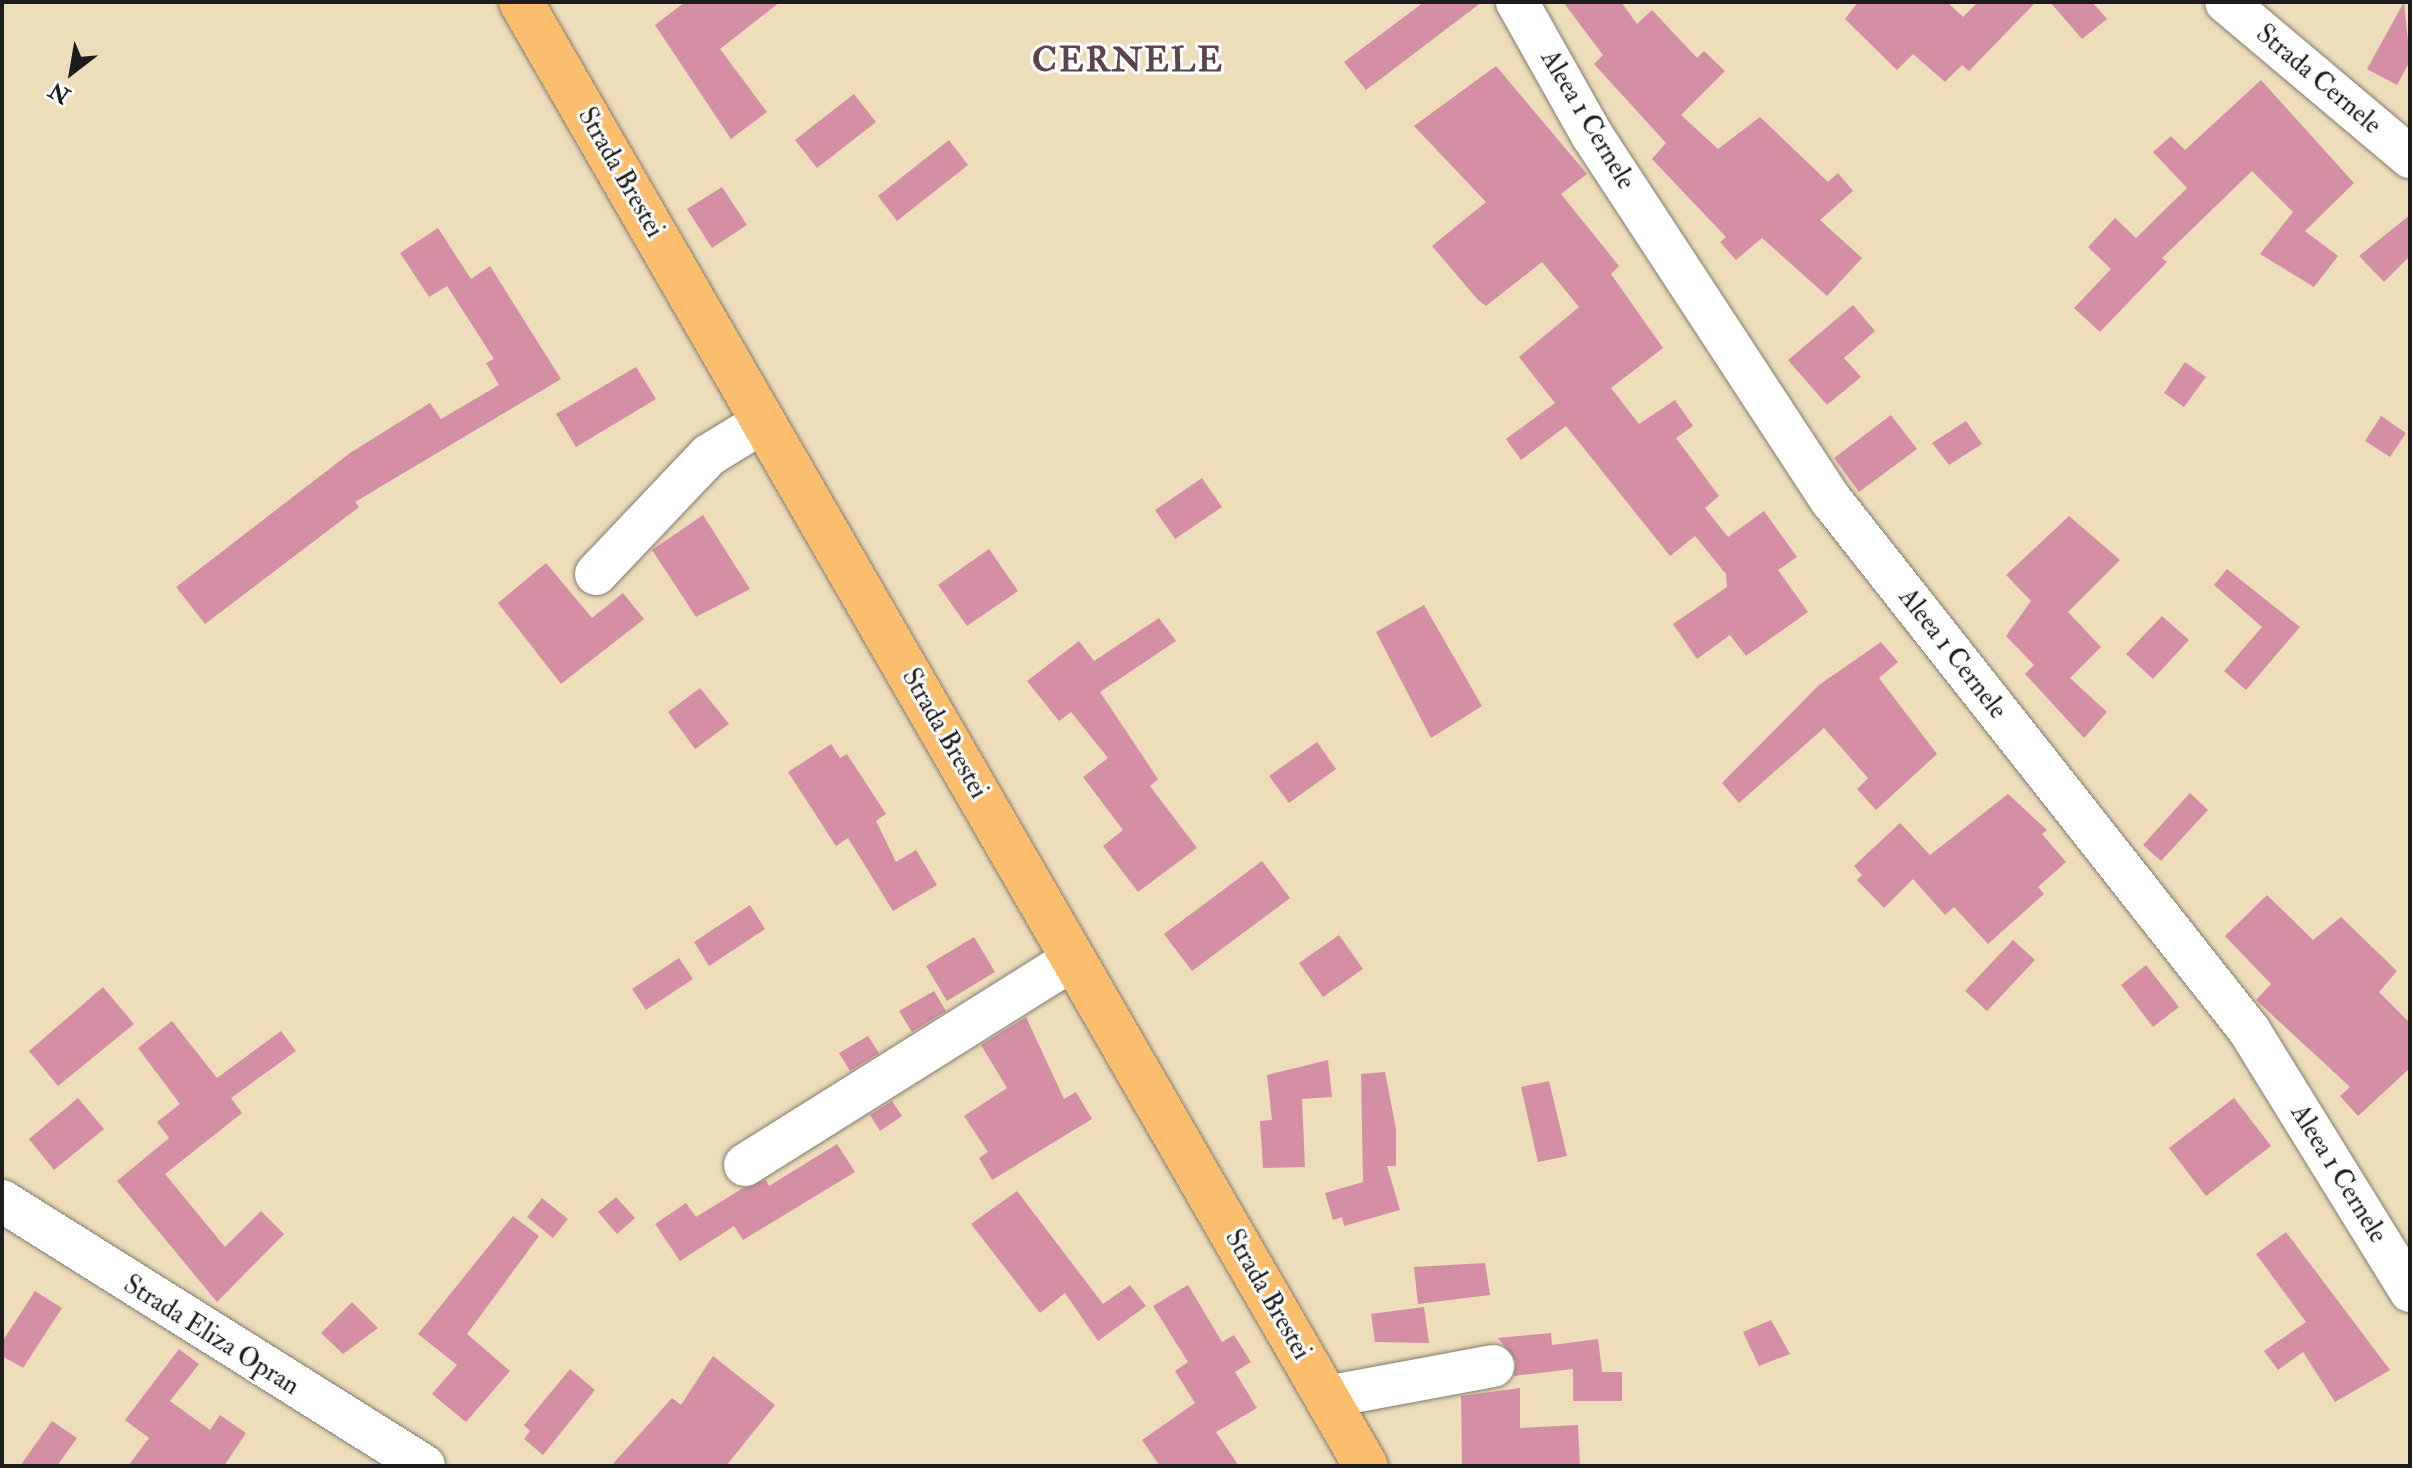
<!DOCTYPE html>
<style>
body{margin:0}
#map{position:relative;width:2412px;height:1468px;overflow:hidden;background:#edddbb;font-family:"IM FELL Double Pica",serif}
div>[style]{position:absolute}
.building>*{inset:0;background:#d58fa4}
.roads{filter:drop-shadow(0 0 2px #847c6c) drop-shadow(0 0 2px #847c6c)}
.minor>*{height:42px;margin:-21px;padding:0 21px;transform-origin:21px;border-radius:21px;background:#fff}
.major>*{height:44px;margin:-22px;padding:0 22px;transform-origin:22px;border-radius:22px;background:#fbbe6e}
span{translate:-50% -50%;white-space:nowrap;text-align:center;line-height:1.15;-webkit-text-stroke:6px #fff;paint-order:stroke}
.street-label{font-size:26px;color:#1c1c1c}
.district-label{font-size:34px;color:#5d444c;font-weight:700;letter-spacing:2px}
.frame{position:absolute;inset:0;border:4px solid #1c1c1c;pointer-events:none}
.north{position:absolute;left:32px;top:32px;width:80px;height:80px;-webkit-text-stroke:6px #fff;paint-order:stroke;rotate:211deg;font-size:22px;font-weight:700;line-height:32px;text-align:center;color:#1c1c1c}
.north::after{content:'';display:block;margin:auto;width:28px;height:36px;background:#1c1c1c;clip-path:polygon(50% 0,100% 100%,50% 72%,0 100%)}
</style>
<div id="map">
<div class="building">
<div style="clip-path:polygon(685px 2px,780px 2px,720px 49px,767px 112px,731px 139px,655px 25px)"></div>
<div style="clip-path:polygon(1424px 2px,1482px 2px,1366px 90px,1344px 62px)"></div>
<div style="clip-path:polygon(1563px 2px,1621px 2px,1637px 24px,1652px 10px,1697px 58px,1704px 51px,1725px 71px,1681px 115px,1718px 149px,1760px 117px,1828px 182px,1838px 173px,1853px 191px,1820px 220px,1862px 258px,1827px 296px,1762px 238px,1736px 260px,1720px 242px,1726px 237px,1652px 159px,1666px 143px,1594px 64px,1603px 55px)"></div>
<div style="clip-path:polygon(1858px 2px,1947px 2px,1963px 17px,1978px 2px,2036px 2px,1969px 71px,1962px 65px,1945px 82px,1913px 54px,1897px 70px,1845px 19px)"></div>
<div style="clip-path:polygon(2050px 2px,2092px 2px,2107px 19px,2082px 39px)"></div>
<div style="clip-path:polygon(2404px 2px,2410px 61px,2397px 85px,2367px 69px)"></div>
<div style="clip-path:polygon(1496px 66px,1587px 174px,1561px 194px,1619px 266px,1611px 274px,1663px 348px,1611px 388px,1639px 424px,1675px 400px,1693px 426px,1676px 438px,1719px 496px,1705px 508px,1728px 537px,1764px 511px,1797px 557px,1778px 570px,1808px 612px,1746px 656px,1730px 635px,1697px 659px,1673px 624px,1727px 587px,1726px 574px,1695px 536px,1670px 556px,1566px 426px,1521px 460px,1506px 439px,1555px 403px,1519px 357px,1579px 307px,1542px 262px,1486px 306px,1478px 300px,1432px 246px,1486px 202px,1414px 126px)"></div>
<div style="clip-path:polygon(2261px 80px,2354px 183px,2305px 231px,2338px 256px,2314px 287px,2260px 254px,2293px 212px,2252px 171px,2162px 258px,2167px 262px,2100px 332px,2074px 308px,2111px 269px,2088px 247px,2115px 218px,2136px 238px,2187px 188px,2153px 152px,2171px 136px,2185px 150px)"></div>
<div style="clip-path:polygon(854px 94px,876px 122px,817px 168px,795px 140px)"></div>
<div style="clip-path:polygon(949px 140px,968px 165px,897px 221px,878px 196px)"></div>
<div style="clip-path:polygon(722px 187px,747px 225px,712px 248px,687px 209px)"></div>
<div style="clip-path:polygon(2410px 215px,2410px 256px,2384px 282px,2359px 256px)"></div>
<div style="clip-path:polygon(438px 228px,471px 279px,490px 266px,561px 379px,355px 502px,359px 507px,205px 624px,176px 587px,350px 453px,430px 403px,441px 419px,499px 385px,486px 363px,494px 359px,447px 286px,429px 297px,400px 253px)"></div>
<div style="clip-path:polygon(1853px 305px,1875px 331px,1844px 358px,1861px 377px,1827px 405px,1788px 360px)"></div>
<div style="clip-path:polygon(2185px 362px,2206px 377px,2184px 407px,2164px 393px)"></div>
<div style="clip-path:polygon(636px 367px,656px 399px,576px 447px,556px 414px)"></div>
<div style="clip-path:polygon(1891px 415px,1917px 449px,1859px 492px,1834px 458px)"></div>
<div style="clip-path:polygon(2381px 416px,2406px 433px,2390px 457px,2365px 441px)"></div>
<div style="clip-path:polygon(1966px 421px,1982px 444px,1949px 465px,1932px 443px)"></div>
<div style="clip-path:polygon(1202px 478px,1222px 507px,1175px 539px,1155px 510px)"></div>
<div style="clip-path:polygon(703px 515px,750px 589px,696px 617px,652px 550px)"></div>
<div style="clip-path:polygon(2069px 516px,2120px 560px,2068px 612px,2101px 647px,2070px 678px,2107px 712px,2084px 738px,2025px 674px,2034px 665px,2006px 636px,2031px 601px,2006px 575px)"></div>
<div style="clip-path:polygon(989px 549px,1018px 591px,967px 626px,938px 585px)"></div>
<div style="clip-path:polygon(546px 563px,592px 618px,623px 593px,644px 619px,561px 684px,498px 603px)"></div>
<div style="clip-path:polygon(2227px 569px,2300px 627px,2246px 690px,2224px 671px,2262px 627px,2214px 585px)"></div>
<div style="clip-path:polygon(1424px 605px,1482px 706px,1431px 738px,1376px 632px)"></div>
<div style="clip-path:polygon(2162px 616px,2189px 640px,2153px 679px,2126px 654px)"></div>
<div style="clip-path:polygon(1159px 618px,1176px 641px,1100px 692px,1158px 779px,1150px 786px,1197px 848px,1138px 892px,1103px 846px,1123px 830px,1083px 777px,1108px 758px,1071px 712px,1059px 721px,1027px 681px,1079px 641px,1094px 661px)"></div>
<div style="clip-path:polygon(1881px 642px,1898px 662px,1879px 678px,1937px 754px,1876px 810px,1857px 789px,1868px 778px,1824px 728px,1739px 803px,1722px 783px,1819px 685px)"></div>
<div style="clip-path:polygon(700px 688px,729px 724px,695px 749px,668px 712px)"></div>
<div style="clip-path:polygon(1317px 742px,1336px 769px,1289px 803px,1269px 776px)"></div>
<div style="clip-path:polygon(831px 744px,840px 758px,847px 754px,886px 814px,876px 821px,896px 862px,916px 850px,937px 885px,893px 911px,848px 838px,836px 846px,788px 772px)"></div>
<div style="clip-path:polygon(2190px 793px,2208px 810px,2161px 861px,2143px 845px)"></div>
<div style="clip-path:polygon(2008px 794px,2047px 830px,2042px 834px,2066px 862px,2038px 887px,2044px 894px,1988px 944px,1954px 907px,1945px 915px,1913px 879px,1884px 908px,1857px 880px,1862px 875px,1854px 866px,1900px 823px,1930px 855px)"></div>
<div style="clip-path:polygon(1262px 861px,1290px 898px,1192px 971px,1164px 934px)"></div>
<div style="clip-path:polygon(2267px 895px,2313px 940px,2341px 917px,2397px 971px,2379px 992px,2410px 1023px,2410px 1068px,2358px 1116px,2340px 1096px,2350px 1087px,2256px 1000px,2271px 984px,2225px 936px)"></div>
<div style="clip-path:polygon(750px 905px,765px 929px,709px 966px,694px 942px)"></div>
<div style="clip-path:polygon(1339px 935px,1363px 969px,1323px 997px,1299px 963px)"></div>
<div style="clip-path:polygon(974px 937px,995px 972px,947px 1001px,926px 966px)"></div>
<div style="clip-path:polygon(2013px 940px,2035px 960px,1987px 1011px,1965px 991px)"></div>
<div style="clip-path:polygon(679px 958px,693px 979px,646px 1010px,632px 989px)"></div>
<div style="clip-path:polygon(2146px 965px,2179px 1007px,2153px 1027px,2121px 985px)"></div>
<div style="clip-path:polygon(103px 987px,134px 1024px,58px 1086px,29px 1051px)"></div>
<div style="clip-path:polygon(934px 991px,946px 1011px,912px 1032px,899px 1011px)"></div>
<div style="clip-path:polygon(1026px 1017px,1064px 1099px,1076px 1092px,1092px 1119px,992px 1180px,979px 1158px,988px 1152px,964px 1116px,1007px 1088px,981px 1045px)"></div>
<div style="clip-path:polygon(172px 1021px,217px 1078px,281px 1031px,296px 1051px,231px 1098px,242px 1113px,165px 1174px,225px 1247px,261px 1211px,284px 1234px,217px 1302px,117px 1181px,169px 1138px,157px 1122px,180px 1104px,138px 1048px)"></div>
<div style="clip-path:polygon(868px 1036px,879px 1053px,850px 1071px,839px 1053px)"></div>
<div style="clip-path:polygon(1328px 1060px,1332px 1097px,1302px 1099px,1305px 1167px,1263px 1168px,1260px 1121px,1272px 1120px,1267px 1075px)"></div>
<div style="clip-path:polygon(1385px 1072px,1396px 1129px,1396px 1166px,1387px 1166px,1400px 1210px,1344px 1226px,1342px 1217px,1333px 1220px,1325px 1193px,1363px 1182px,1361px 1074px)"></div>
<div style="clip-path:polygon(1549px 1081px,1567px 1156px,1538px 1162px,1521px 1087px)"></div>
<div style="clip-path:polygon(78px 1098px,104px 1129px,54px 1170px,29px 1139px)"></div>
<div style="clip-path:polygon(2234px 1098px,2271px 1146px,2206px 1196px,2169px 1148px)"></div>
<div style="clip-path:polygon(892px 1101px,902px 1116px,880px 1131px,870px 1115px)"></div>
<div style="clip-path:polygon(837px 1144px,855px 1172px,743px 1240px,734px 1226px,680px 1261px,655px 1224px,686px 1203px,696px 1217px,743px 1188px,766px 1180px,769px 1186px)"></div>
<div style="clip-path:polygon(1017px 1191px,1103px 1304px,1130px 1285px,1146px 1306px,1098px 1341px,1065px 1293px,1040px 1313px,971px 1224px)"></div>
<div style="clip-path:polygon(616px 1197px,635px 1218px,617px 1234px,598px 1212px)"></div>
<div style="clip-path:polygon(542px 1198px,568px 1219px,553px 1238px,527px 1217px)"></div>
<div style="clip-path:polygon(513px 1216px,539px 1236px,467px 1334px,510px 1371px,466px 1422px,432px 1394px,457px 1365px,418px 1334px)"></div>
<div style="clip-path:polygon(2286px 1232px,2390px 1370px,2335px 1402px,2303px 1352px,2278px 1370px,2264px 1351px,2306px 1322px,2256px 1254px)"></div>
<div style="clip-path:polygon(1485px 1263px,1490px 1295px,1418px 1304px,1414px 1267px)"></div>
<div style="clip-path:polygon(1188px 1285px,1222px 1342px,1234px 1335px,1251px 1362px,1235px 1372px,1257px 1408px,1216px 1432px,1239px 1466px,1160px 1466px,1142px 1440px,1195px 1403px,1175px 1371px,1188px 1362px,1153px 1306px)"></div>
<div style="clip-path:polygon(35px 1291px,62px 1308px,23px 1368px,2px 1356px,2px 1342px)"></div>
<div style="clip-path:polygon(352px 1302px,378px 1328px,343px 1354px,321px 1333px)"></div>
<div style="clip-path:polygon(1424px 1307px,1429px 1343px,1375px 1342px,1371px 1314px)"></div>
<div style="clip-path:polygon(1771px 1320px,1790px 1354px,1759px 1366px,1743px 1332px)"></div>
<div style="clip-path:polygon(1551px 1333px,1552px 1345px,1598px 1339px,1602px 1372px,1622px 1372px,1622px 1401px,1573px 1401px,1573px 1369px,1514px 1376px,1516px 1361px,1498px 1338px)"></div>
<div style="clip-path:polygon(179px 1349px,199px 1364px,170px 1401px,210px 1430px,220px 1415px,246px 1433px,224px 1466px,128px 1466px,149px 1438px,125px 1420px)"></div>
<div style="clip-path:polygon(713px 1356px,775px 1405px,726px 1466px,611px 1466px,672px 1398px,681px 1405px)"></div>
<div style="clip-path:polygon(570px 1369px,595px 1390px,543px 1455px,524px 1439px,530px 1431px,524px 1425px)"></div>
<div style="clip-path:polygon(1520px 1388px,1520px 1428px,1578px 1425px,1580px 1466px,1462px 1466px,1461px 1396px)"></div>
<div style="clip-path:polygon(52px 1421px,77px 1438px,57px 1466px,20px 1466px)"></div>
</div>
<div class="roads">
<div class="minor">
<div style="left:1517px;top:2px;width:153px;rotate:60.6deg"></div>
<div style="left:1592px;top:135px;width:436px;rotate:56.8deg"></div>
<div style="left:1831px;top:500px;width:675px;rotate:51.74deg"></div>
<div style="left:2249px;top:1030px;width:307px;rotate:58.3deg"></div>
<div style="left:2226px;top:2px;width:241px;rotate:40.1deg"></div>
<div style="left:596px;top:574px;width:164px;rotate:-46.5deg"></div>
<div style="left:709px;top:455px;width:63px;rotate:-31.4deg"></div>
<div style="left:745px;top:1165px;width:388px;rotate:-32.1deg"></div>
<div style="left:2px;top:1201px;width:498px;rotate:32.1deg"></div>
<div style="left:1326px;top:1397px;width:170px;rotate:-10.5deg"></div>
</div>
<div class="major">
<div style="left:521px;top:2px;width:1690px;rotate:60.01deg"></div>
</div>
</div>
<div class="street-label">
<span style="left:2318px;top:80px;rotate:40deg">Strada Cernele</span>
<span style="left:1587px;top:120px;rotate:59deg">Aleea 1 Cernele</span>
<span style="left:620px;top:173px;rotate:60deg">Strada Brestei</span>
<span style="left:1952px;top:654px;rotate:52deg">Aleea 1 Cernele</span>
<span style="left:944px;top:734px;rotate:60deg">Strada Brestei</span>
<span style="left:2338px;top:1174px;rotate:58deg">Aleea 1 Cernele</span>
<span style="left:1267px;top:1295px;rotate:60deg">Strada Brestei</span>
<span style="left:211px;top:1336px;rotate:32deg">Strada Eliza Opran</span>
</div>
<div class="district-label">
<span style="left:1128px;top:61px">CERNELE</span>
</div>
<div class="frame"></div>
<div class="north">N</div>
</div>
